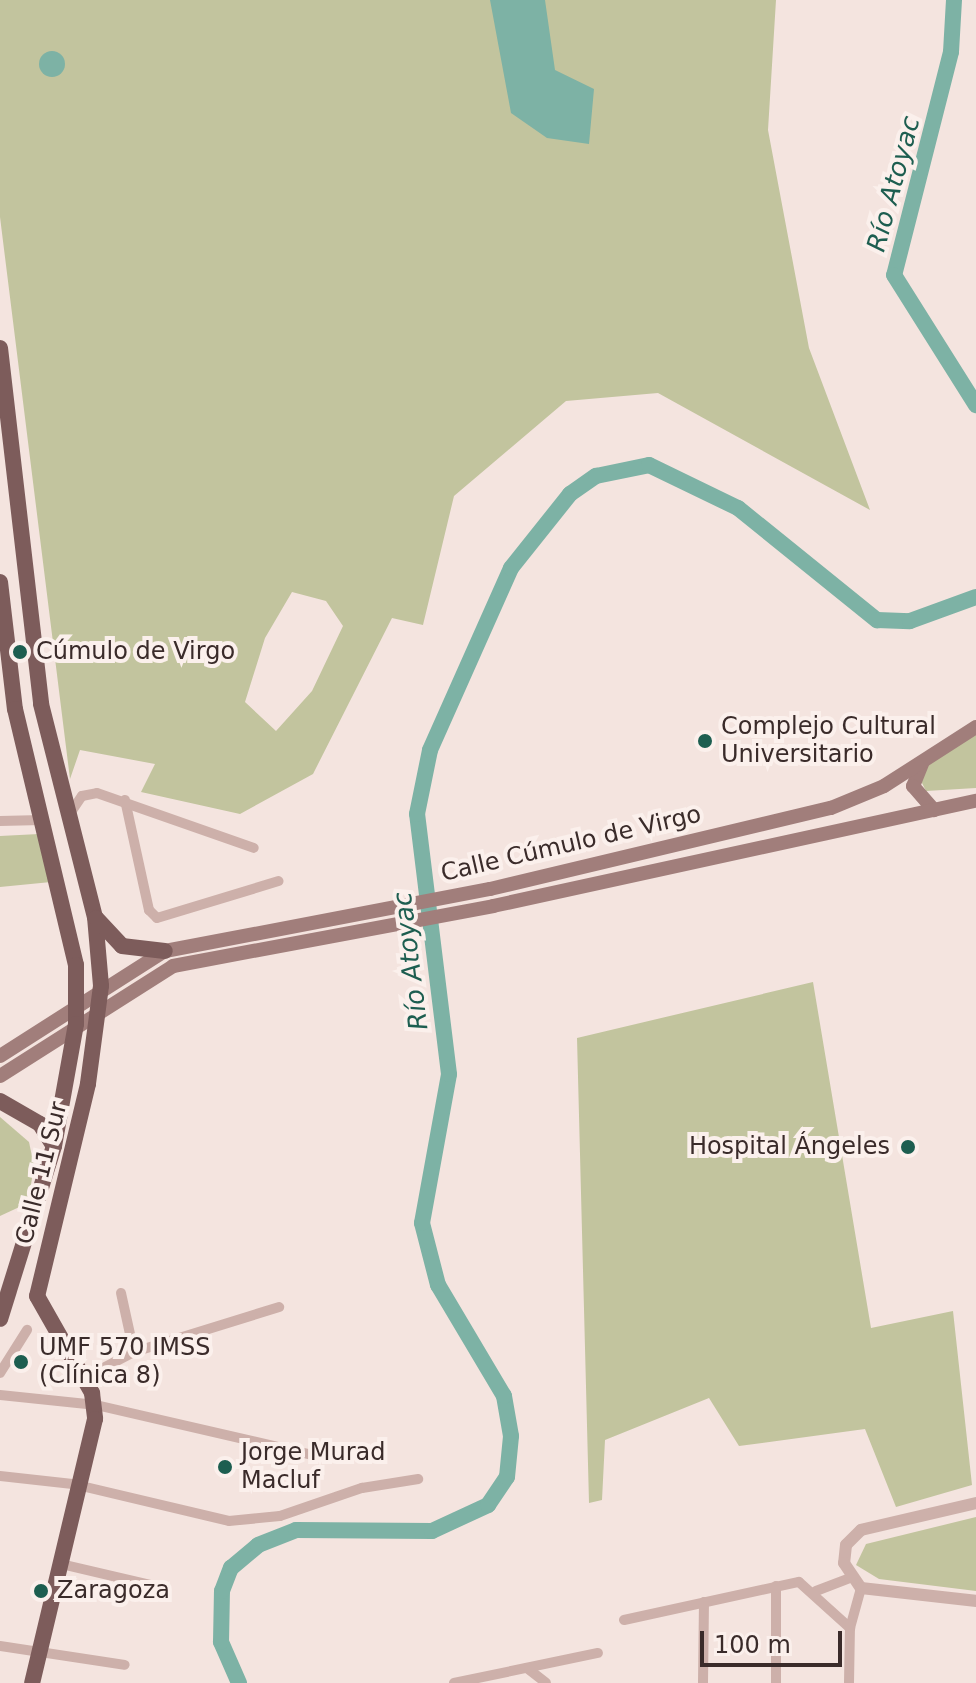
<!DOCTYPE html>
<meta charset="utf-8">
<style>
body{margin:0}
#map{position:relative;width:976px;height:1683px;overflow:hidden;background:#f4e4df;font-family:"DejaVu Sans",sans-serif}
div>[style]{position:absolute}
.green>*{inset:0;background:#c2c49e}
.water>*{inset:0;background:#7db2a5}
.round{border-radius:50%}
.river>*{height:16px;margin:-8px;padding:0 8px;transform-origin:8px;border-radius:8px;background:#7db2a5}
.minor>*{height:10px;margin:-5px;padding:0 5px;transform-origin:5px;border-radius:5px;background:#cdb0aa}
.tertiary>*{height:12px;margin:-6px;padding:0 6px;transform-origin:6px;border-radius:6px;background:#cdb0aa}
.secondary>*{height:14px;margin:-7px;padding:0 7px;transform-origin:7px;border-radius:7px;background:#a17e7b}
.primary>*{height:16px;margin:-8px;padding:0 8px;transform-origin:8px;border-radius:8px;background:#7d5c5b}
.dots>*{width:22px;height:22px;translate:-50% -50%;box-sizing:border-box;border:4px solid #fbf0ec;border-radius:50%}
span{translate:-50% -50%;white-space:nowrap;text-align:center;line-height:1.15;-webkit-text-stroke:8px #fbf0ec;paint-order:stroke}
.poi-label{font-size:24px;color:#3a2b2a}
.left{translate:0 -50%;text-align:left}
.right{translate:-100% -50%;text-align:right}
.street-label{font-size:24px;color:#3a2b2a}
.water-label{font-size:26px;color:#1d5e50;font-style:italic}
.scale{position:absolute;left:700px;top:1631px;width:142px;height:36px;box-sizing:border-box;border:4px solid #3a2b2a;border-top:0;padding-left:10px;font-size:24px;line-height:28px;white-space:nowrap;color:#3a2b2a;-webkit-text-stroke:6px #fbf0ec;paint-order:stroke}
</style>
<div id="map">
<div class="green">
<div style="clip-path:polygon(evenodd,0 0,776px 0,768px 130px,809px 348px,870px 510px,658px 393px,566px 401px,454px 496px,423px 625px,392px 618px,313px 774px,240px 814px,141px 792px,155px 764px,80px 750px,70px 779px,0 217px,0 0,292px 592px,326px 601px,343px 626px,312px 691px,276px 731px,245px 702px,265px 638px,292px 592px)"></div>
<div style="clip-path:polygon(976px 734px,976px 788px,926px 791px,921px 781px,926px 765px)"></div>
<div style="clip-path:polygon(39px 834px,51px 882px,0 887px,0 836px)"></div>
<div style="clip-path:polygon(813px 982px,871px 1328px,953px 1311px,972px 1485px,896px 1507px,865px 1429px,739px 1446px,709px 1398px,605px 1440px,602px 1500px,589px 1503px,577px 1038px)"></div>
<div style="clip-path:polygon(0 1117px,29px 1142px,34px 1166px,28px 1203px,0 1216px)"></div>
<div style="clip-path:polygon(976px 1517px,976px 1591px,879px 1579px,856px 1565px,866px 1544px)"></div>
</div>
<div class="water">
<div style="clip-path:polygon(490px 0,545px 0,555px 70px,594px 89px,589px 144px,547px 138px,511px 113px)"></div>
<div class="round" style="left:39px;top:51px;width:26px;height:26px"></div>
</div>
<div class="river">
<div style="left:954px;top:0;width:52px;rotate:93.3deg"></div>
<div style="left:951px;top:52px;width:230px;rotate:104.3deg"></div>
<div style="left:894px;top:275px;width:154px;rotate:57.8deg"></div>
<div style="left:239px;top:1683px;width:45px;rotate:-113.7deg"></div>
<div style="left:221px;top:1642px;width:51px;rotate:-88.9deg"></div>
<div style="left:222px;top:1591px;width:25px;rotate:-69deg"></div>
<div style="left:231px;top:1568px;width:35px;rotate:-40deg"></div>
<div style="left:258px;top:1545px;width:41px;rotate:-21.5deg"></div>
<div style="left:296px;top:1530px;width:136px;rotate:0.4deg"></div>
<div style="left:432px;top:1531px;width:62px;rotate:-24.9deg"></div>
<div style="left:488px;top:1505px;width:34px;rotate:-56deg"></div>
<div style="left:507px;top:1477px;width:41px;rotate:-84.4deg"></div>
<div style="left:511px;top:1436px;width:41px;rotate:-99.9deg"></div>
<div style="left:504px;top:1396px;width:129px;rotate:-120.7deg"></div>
<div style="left:438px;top:1285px;width:64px;rotate:-104.5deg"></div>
<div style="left:422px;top:1223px;width:151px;rotate:-79.7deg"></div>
<div style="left:449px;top:1074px;width:262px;rotate:-97deg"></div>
<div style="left:417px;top:814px;width:65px;rotate:-78.5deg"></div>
<div style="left:430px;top:750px;width:199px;rotate:-66deg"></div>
<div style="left:511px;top:568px;width:95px;rotate:-51.4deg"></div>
<div style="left:570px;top:494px;width:32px;rotate:-35deg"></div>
<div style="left:596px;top:476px;width:54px;rotate:-11.7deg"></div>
<div style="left:649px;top:465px;width:99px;rotate:25.8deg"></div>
<div style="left:738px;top:508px;width:179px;rotate:38.9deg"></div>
<div style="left:877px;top:620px;width:33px;rotate:2deg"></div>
<div style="left:910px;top:621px;width:70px;rotate:-20deg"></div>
</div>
<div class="minor">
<div style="left:125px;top:800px;width:113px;rotate:77.7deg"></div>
<div style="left:149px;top:910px;width:11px;rotate:45deg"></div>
<div style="left:157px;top:918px;width:127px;rotate:-16.9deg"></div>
<div style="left:69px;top:815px;width:23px;rotate:-56deg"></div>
<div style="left:82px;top:796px;width:15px;rotate:-11deg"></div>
<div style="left:97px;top:793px;width:166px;rotate:19.3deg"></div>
<div style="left:0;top:821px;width:42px;rotate:-1.4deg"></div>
<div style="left:121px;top:1293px;width:60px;rotate:77.6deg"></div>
<div style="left:0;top:1373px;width:51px;rotate:-57.9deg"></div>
<div style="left:84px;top:1378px;width:56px;rotate:-27.5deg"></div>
<div style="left:134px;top:1352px;width:152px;rotate:-17.2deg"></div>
<div style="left:0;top:1395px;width:97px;rotate:5.9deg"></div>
<div style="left:96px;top:1405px;width:227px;rotate:13deg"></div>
<div style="left:0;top:1476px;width:73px;rotate:6.3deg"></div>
<div style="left:73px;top:1484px;width:160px;rotate:13.3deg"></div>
<div style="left:229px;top:1521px;width:51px;rotate:-5.6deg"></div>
<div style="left:280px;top:1516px;width:87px;rotate:-18.9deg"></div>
<div style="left:362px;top:1488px;width:57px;rotate:-9.1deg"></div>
<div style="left:61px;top:1564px;width:97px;rotate:13.2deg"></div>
<div style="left:816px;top:1591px;width:36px;rotate:-21deg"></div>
<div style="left:624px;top:1620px;width:179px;rotate:-12.3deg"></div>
<div style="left:799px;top:1582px;width:69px;rotate:42deg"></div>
<div style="left:0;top:1646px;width:126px;rotate:8.6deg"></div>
<div style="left:527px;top:1668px;width:24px;rotate:38deg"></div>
<div style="left:454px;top:1683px;width:147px;rotate:-11.8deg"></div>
<div style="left:703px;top:1683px;width:81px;rotate:-89.3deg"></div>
<div style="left:776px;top:1683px;width:97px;rotate:-90deg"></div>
<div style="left:849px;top:1683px;width:55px;rotate:-89deg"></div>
<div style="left:850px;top:1628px;width:41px;rotate:-74.6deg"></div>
</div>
<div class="tertiary">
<div style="left:976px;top:1503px;width:118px;rotate:166.8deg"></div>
<div style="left:861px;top:1530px;width:21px;rotate:135deg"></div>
<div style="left:846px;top:1545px;width:18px;rotate:96deg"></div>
<div style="left:844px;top:1563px;width:30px;rotate:56deg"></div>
<div style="left:861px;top:1588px;width:116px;rotate:6.4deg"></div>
</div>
<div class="secondary">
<div style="left:922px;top:764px;width:24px;rotate:112deg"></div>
<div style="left:913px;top:786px;width:32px;rotate:49deg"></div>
<div style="left:0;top:1056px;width:196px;rotate:-32.5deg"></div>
<div style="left:165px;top:951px;width:331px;rotate:-10.8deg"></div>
<div style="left:490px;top:889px;width:350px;rotate:-13.4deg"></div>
<div style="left:831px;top:808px;width:57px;rotate:-22.5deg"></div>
<div style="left:884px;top:786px;width:109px;rotate:-32.7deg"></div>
<div style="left:0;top:1076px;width:205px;rotate:-32.4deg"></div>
<div style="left:173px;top:966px;width:326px;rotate:-10.6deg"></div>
<div style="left:493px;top:906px;width:494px;rotate:-12.3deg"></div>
</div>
<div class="primary">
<div style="left:0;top:348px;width:358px;rotate:83.4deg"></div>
<div style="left:41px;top:704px;width:220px;rotate:75.8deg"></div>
<div style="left:95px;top:917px;width:69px;rotate:85deg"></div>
<div style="left:101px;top:986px;width:99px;rotate:97.6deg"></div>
<div style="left:88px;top:1084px;width:218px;rotate:103.5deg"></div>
<div style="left:37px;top:1296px;width:112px;rotate:60.4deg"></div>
<div style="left:92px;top:1393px;width:26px;rotate:83deg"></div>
<div style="left:95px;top:1419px;width:271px;rotate:103.4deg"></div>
<div style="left:0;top:582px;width:128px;rotate:83.3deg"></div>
<div style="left:15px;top:709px;width:263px;rotate:76.6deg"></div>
<div style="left:76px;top:965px;width:59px;rotate:90deg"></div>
<div style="left:76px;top:1024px;width:124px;rotate:100.2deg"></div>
<div style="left:54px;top:1146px;width:181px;rotate:107.3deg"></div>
<div style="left:96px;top:918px;width:38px;rotate:47deg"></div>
<div style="left:122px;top:946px;width:43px;rotate:6.6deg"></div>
<div style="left:0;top:1101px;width:46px;rotate:29.9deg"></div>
<div style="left:40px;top:1124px;width:26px;rotate:58deg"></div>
</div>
<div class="dots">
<div style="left:20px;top:652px;background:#1d5e50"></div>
<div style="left:705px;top:741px;background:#1d5e50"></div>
<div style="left:908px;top:1147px;background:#1d5e50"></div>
<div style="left:21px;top:1362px;background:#1d5e50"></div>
<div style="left:225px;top:1467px;background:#1d5e50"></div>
<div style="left:41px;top:1591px;background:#1d5e50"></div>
</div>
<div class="poi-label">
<span class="left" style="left:36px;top:652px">Cúmulo de Virgo</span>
<span class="left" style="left:721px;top:741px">Complejo Cultural<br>Universitario</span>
<span class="right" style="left:890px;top:1147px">Hospital Ángeles</span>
<span class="left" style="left:39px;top:1362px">UMF 570 IMSS<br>(Clínica 8)</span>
<span class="left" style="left:241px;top:1467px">Jorge Murad<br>Macluf</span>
<span class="left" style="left:57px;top:1591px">Zaragoza</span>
</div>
<div class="street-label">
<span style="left:571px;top:844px;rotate:-13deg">Calle Cúmulo de Virgo</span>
<span style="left:42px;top:1173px;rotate:-76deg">Calle 11 Sur</span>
</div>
<div class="water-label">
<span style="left:894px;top:184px;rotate:-75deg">Río Atoyac</span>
<span style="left:411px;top:961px;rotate:-97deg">Río Atoyac</span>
</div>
<div class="scale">100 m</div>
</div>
